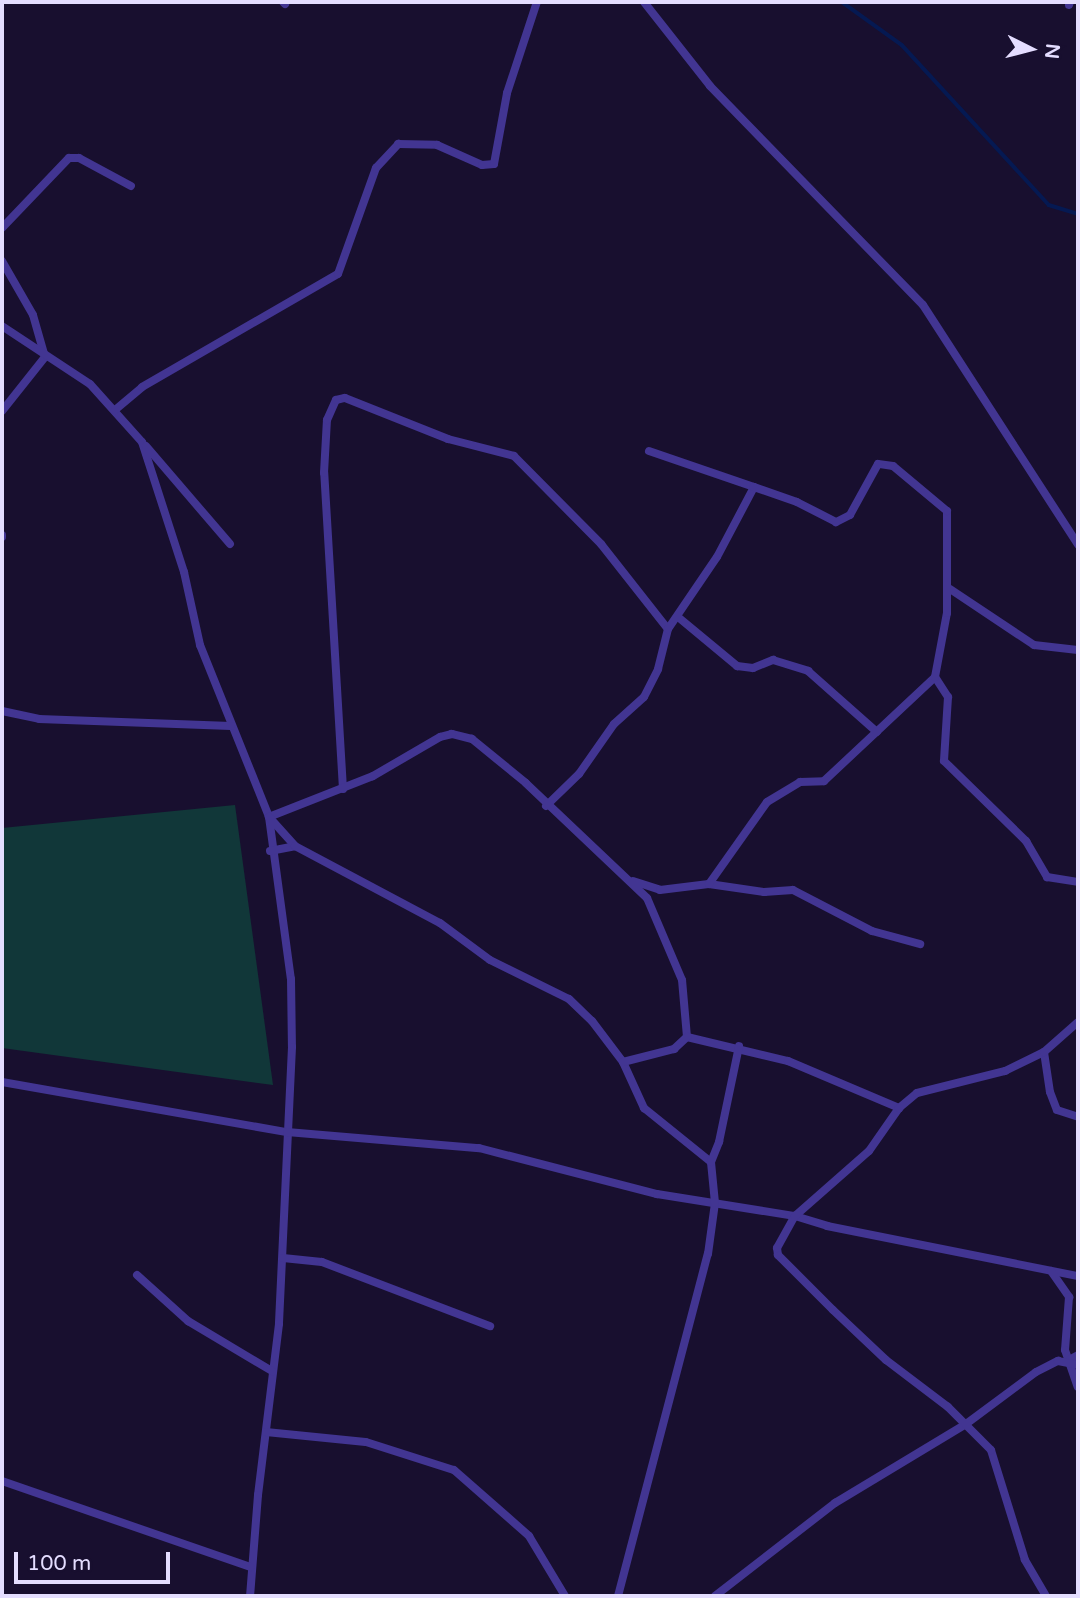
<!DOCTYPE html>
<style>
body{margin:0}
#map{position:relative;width:1080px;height:1598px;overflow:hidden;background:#180f2f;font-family:"Varela Round",sans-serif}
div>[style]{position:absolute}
.green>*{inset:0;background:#113739}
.stream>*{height:3.5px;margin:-1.75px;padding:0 1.75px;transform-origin:1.75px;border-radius:1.75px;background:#051952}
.street>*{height:8px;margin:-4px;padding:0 4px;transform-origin:4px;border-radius:4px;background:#423592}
span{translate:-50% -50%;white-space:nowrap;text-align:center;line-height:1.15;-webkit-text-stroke:5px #180f2f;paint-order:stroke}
.frame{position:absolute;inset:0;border:4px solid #e4ddff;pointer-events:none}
.north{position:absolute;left:996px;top:14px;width:70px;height:70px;-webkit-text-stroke:5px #180f2f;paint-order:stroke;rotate:96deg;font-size:19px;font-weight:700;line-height:28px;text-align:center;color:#e4ddff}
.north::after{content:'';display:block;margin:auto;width:24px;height:32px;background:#e4ddff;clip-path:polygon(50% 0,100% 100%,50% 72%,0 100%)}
.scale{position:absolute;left:14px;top:1552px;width:156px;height:32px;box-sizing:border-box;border:4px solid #e4ddff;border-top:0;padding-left:9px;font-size:21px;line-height:24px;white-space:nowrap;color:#e4ddff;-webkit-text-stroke:5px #180f2f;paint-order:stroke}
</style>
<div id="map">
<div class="green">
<div style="clip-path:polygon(235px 805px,273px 1085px,2px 1048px,2px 828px)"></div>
</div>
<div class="stream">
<div style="left:842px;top:2px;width:74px;rotate:35.6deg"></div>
<div style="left:902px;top:45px;width:217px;rotate:47.4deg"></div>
<div style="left:1049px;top:205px;width:30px;rotate:17deg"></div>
</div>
<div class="street">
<div style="left:283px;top:2px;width:3px;rotate:45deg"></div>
<div style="left:644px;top:2px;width:107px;rotate:51.8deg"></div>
<div style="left:710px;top:86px;width:305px;rotate:45.8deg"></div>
<div style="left:923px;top:305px;width:286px;rotate:57.1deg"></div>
<div style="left:1069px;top:5px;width:3px;rotate:-72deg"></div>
<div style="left:2px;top:228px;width:97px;rotate:-46.3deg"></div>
<div style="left:69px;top:158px;width:10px"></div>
<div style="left:79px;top:158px;width:59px;rotate:28.3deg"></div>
<div style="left:2px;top:261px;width:62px;rotate:60.1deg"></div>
<div style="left:33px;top:315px;width:44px;rotate:74.1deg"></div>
<div style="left:45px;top:357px;width:69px;rotate:128.5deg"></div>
<div style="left:2px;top:326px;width:105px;rotate:33.4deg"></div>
<div style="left:90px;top:384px;width:78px;rotate:48.1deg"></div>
<div style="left:142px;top:442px;width:137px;rotate:72.1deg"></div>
<div style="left:184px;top:572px;width:75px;rotate:77.6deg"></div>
<div style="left:200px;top:645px;width:185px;rotate:68.1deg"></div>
<div style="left:269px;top:817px;width:163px;rotate:82.3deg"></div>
<div style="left:291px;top:979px;width:68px;rotate:89.2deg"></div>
<div style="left:292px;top:1047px;width:277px;rotate:92.7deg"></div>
<div style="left:279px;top:1324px;width:172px;rotate:97deg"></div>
<div style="left:258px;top:1495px;width:101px;rotate:94.5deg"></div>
<div style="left:115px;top:410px;width:35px;rotate:-40deg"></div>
<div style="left:142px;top:387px;width:226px;rotate:-30deg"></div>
<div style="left:338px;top:274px;width:113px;rotate:-70.3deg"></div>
<div style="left:376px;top:168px;width:33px;rotate:-47deg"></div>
<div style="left:398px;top:144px;width:39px;rotate:1deg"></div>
<div style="left:437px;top:145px;width:49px;rotate:24deg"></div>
<div style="left:482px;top:165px;width:12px;rotate:-5deg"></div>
<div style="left:494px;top:164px;width:72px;rotate:-79.6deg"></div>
<div style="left:507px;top:93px;width:96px;rotate:-71.8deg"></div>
<div style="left:146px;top:446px;width:129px;rotate:49.4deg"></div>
<div style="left:2px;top:537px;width:2px;rotate:-90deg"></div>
<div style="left:950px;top:589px;width:101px;rotate:33.7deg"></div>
<div style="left:1034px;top:645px;width:44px;rotate:6.5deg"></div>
<div style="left:678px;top:617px;width:77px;rotate:39.7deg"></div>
<div style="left:737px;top:666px;width:16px;rotate:7deg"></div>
<div style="left:753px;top:668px;width:22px;rotate:-22deg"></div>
<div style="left:773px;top:660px;width:37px;rotate:17deg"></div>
<div style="left:808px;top:671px;width:92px;rotate:41.5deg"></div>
<div style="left:935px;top:677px;width:24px;rotate:57deg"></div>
<div style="left:948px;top:697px;width:64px;rotate:93.6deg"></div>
<div style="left:944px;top:761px;width:115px;rotate:44.3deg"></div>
<div style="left:1026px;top:841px;width:42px;rotate:59.7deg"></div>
<div style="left:1047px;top:877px;width:31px;rotate:9deg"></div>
<div style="left:2px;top:711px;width:38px;rotate:12deg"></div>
<div style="left:39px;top:719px;width:192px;rotate:2.1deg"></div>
<div style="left:343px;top:789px;width:317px;rotate:-93.4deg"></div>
<div style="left:324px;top:473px;width:53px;rotate:-86.8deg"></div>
<div style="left:327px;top:420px;width:22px;rotate:-66deg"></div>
<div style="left:336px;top:400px;width:9px;rotate:-13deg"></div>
<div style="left:345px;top:398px;width:111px;rotate:21.7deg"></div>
<div style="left:448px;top:439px;width:68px;rotate:14.4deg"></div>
<div style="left:514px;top:456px;width:124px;rotate:45.3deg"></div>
<div style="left:601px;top:544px;width:108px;rotate:51.8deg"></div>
<div style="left:546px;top:806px;width:46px;rotate:-44.1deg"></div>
<div style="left:579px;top:774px;width:61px;rotate:-55deg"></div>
<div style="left:614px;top:724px;width:40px;rotate:-42deg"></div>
<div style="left:644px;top:697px;width:31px;rotate:-63deg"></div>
<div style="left:658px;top:669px;width:41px;rotate:-76deg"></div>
<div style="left:668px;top:629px;width:87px;rotate:-55.8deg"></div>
<div style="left:717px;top:557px;width:79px;rotate:-62.1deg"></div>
<div style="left:754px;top:487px;width:111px;rotate:-161.1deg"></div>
<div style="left:270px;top:851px;width:25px;rotate:-11deg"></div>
<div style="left:633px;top:881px;width:28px;rotate:18deg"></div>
<div style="left:660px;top:890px;width:49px;rotate:-7deg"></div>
<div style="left:709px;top:884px;width:56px;rotate:8.3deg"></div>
<div style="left:764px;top:892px;width:29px;rotate:-4deg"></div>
<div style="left:793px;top:890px;width:89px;rotate:27.4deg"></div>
<div style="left:872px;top:931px;width:50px;rotate:15.2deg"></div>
<div style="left:709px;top:884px;width:100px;rotate:-54.7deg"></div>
<div style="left:767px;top:802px;width:39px;rotate:-31deg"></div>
<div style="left:800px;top:782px;width:24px;rotate:-2deg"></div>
<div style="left:824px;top:781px;width:152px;rotate:-43.1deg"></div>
<div style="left:935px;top:677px;width:65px;rotate:-79.4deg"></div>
<div style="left:947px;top:613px;width:102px;rotate:-90deg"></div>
<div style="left:947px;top:511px;width:70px;rotate:-140.2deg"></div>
<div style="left:893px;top:466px;width:15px;rotate:-172deg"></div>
<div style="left:878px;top:464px;width:58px;rotate:118.8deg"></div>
<div style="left:850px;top:515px;width:16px;rotate:153deg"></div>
<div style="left:836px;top:522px;width:44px;rotate:-152.9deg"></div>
<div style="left:797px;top:502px;width:46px;rotate:-160.8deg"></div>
<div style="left:687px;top:1037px;width:57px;rotate:-95deg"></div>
<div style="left:682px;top:980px;width:89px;rotate:-113.1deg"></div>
<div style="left:647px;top:898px;width:167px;rotate:-136.5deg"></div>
<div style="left:526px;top:783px;width:70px;rotate:-140.8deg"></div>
<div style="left:472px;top:739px;width:21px;rotate:-166deg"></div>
<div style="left:452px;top:734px;width:12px;rotate:166deg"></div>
<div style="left:440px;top:737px;width:78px;rotate:149.8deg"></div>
<div style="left:373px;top:776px;width:112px;rotate:158.5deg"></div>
<div style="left:269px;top:817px;width:39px;rotate:48deg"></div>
<div style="left:295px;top:846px;width:164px;rotate:28deg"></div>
<div style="left:440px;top:923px;width:62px;rotate:36.5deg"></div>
<div style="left:490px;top:960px;width:88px;rotate:26.3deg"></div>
<div style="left:569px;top:999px;width:32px;rotate:44deg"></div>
<div style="left:592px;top:1021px;width:51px;rotate:52.9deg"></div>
<div style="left:623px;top:1062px;width:51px;rotate:65.5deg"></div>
<div style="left:644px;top:1108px;width:86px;rotate:38.9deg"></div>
<div style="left:687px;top:1037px;width:104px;rotate:13.4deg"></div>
<div style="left:788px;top:1061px;width:121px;rotate:22.9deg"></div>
<div style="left:1044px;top:1052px;width:40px;rotate:81.5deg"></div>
<div style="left:1050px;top:1092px;width:19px;rotate:69deg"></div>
<div style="left:1057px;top:1110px;width:22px;rotate:18deg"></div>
<div style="left:623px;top:1062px;width:53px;rotate:-14.3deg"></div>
<div style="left:674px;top:1049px;width:18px;rotate:-43deg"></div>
<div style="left:2px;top:1082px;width:289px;rotate:10deg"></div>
<div style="left:287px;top:1132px;width:193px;rotate:4.8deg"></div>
<div style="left:479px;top:1148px;width:184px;rotate:14.5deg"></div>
<div style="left:657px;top:1194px;width:140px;rotate:9.1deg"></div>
<div style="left:795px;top:1216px;width:34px;rotate:17deg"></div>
<div style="left:827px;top:1226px;width:256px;rotate:11.3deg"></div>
<div style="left:283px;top:1258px;width:39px;rotate:6deg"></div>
<div style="left:322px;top:1262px;width:180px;rotate:20.9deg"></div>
<div style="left:1051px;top:1271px;width:32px;rotate:55deg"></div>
<div style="left:1069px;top:1297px;width:53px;rotate:94.3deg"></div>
<div style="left:1065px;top:1350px;width:39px;rotate:71deg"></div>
<div style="left:137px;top:1275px;width:69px;rotate:42deg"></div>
<div style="left:188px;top:1321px;width:98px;rotate:30.8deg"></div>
<div style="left:1069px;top:1360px;width:10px;rotate:-29deg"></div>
<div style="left:266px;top:1432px;width:100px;rotate:5.7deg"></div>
<div style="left:366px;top:1442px;width:92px;rotate:17.7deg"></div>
<div style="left:454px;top:1470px;width:100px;rotate:41.3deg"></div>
<div style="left:529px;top:1536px;width:70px;rotate:59deg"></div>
<div style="left:2px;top:1481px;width:263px;rotate:19.1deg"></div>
<div style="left:618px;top:1596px;width:354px;rotate:-75.3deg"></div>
<div style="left:708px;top:1254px;width:51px;rotate:-82.2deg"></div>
<div style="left:715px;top:1203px;width:41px;rotate:-95.6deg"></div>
<div style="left:711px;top:1162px;width:22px;rotate:-68deg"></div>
<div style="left:719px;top:1142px;width:98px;rotate:-78.2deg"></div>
<div style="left:715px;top:1596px;width:152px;rotate:-37.8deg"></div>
<div style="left:835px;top:1503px;width:153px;rotate:-31.1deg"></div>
<div style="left:966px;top:1424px;width:87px;rotate:-36.6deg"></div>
<div style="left:1036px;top:1372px;width:25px;rotate:-27deg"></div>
<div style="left:1058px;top:1361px;width:20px;rotate:11deg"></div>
<div style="left:1046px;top:1596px;width:42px;rotate:-120.3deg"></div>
<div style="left:1025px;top:1560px;width:115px;rotate:-107.2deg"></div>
<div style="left:991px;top:1450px;width:61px;rotate:-135deg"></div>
<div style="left:948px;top:1407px;width:78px;rotate:-142.8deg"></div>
<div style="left:886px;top:1360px;width:73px;rotate:-136.7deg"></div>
<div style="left:833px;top:1310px;width:78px;rotate:-135deg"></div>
<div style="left:778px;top:1255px;width:7px;rotate:-98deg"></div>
<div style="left:777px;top:1248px;width:37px;rotate:-61deg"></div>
<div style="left:795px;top:1216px;width:98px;rotate:-41.3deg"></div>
<div style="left:869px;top:1151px;width:52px;rotate:-55.1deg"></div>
<div style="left:899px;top:1108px;width:23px;rotate:-40deg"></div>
<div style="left:917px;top:1093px;width:91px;rotate:-14deg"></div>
<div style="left:1005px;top:1071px;width:43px;rotate:-26deg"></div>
<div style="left:1044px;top:1052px;width:45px;rotate:-41.4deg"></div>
</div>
<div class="frame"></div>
<div class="north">N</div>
<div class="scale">100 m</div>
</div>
